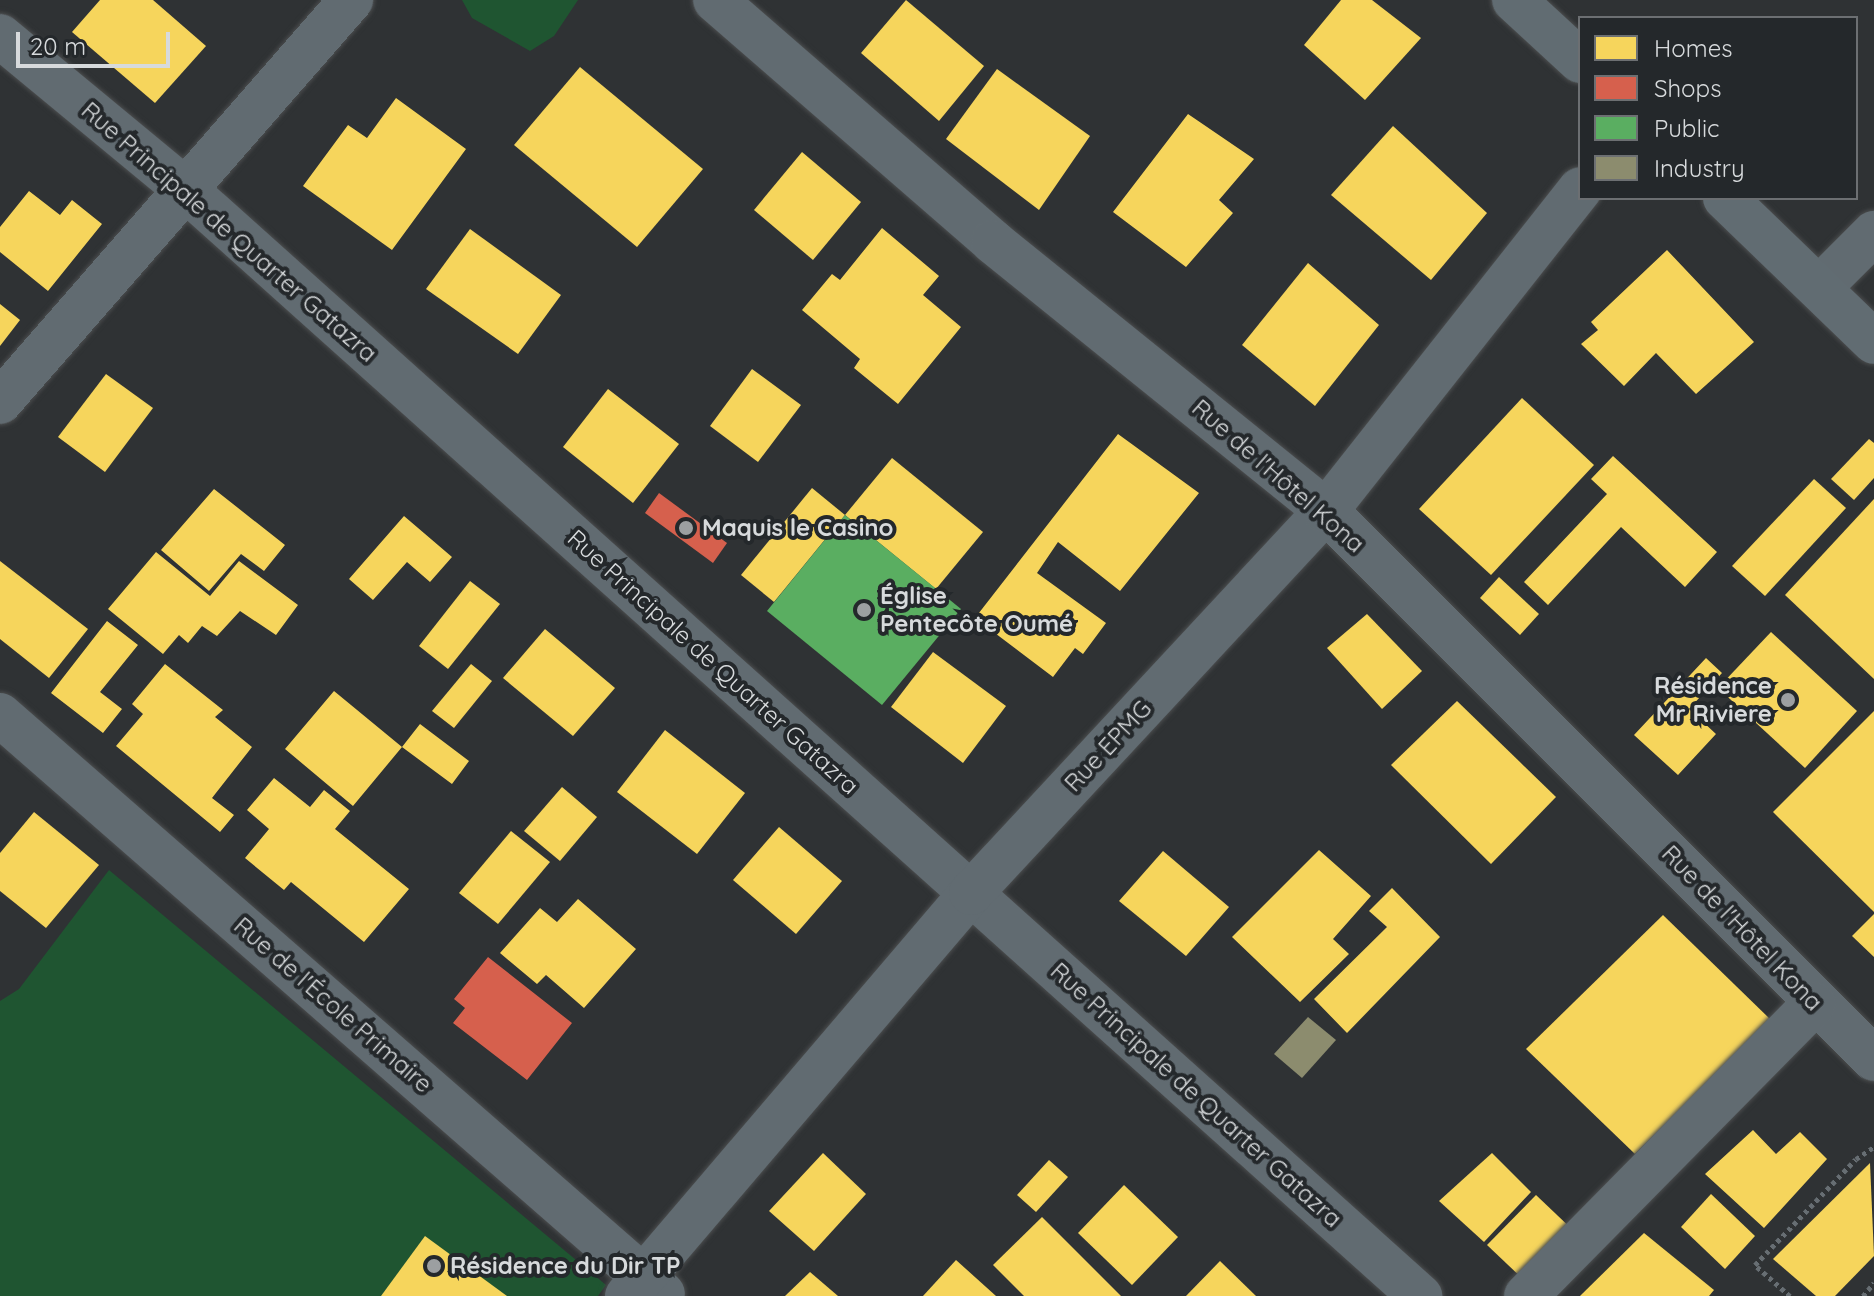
<!DOCTYPE html>
<meta charset="utf-8">
<style>
body{margin:0}
#map{position:relative;width:1874px;height:1296px;overflow:hidden;background:#2f3234;font-family:Quicksand,sans-serif}
div>[style]{position:absolute}
.green>*{inset:0;background:#1f5531}
.homes>*{inset:0;background:#f6d55c}
.shops>*{inset:0;background:#d6604d}
.public>*{inset:0;background:#5aae61}
.industry>*{inset:0;background:#8c8c6e}
.path>*{height:5px;margin-top:-2.5px;transform-origin:0;background:repeating-linear-gradient(90deg,#676e73 0 4px,transparent 0 8px)}
.roads{filter:drop-shadow(0 0 2px #4b4d4e) drop-shadow(0 0 2px #4b4d4e)}
.minor>*{height:44px;margin:-22px;padding:0 22px;transform-origin:22px;border-radius:22px;background:#616b71}
.major>*{height:44px;margin:-22px;padding:0 22px;transform-origin:22px;border-radius:22px;background:#616c72}
.dots>*{width:22px;height:22px;translate:-50% -50%;box-sizing:border-box;border:4px solid #24282b;border-radius:50%}
span{translate:-50% -50%;white-space:nowrap;text-align:center;line-height:1.15;-webkit-text-stroke:8px #24282b;paint-order:stroke}
.street-label{font-size:24px;color:#d7dadc}
.poi-label{font-size:24px;color:#d7dadc;font-weight:700}
.left{translate:0 -50%;text-align:left}
.right{translate:-100% -50%;text-align:right}
.legend{position:absolute;left:1578px;top:16px;width:280px;height:184px;box-sizing:border-box;background:#24282b;border:2px solid #6c6f72;margin:0;padding:10px 14px;list-style:none;font-size:24px;color:#d7dadc}
.legend li{display:flex;align-items:center;gap:16px;height:40px}
.legend b{width:40px;border:2px solid #6c6f72}
.scale{position:absolute;left:16px;top:32px;width:154px;height:36px;box-sizing:border-box;border:4px solid #d7dadc;border-top:0;padding-left:10px;font-size:24px;line-height:28px;white-space:nowrap;color:#d7dadc;-webkit-text-stroke:6px #24282b;paint-order:stroke}
</style>
<div id="map">
<div class="green">
<div style="clip-path:polygon(462px 0,578px 0,554px 36px,530px 51px,472px 18px)"></div>
<div style="clip-path:polygon(109px 870px,606px 1285px,598px 1296px,0 1296px,0 1001px,19px 989px)"></div>
</div>
<div class="homes">
<div style="clip-path:polygon(100px 0,153px 0,206px 46px,155px 103px,72px 32px)"></div>
<div style="clip-path:polygon(906px 0,984px 66px,939px 121px,861px 53px)"></div>
<div style="clip-path:polygon(1341px 0,1372px 0,1421px 38px,1365px 100px,1304px 45px)"></div>
<div style="clip-path:polygon(580px 67px,703px 169px,637px 247px,514px 145px)"></div>
<div style="clip-path:polygon(997px 69px,1090px 136px,1039px 210px,946px 139px)"></div>
<div style="clip-path:polygon(396px 98px,466px 149px,392px 250px,303px 186px,348px 125px,367px 138px)"></div>
<div style="clip-path:polygon(1188px 114px,1254px 159px,1219px 200px,1233px 213px,1186px 267px,1113px 212px)"></div>
<div style="clip-path:polygon(1393px 126px,1487px 213px,1431px 280px,1331px 195px)"></div>
<div style="clip-path:polygon(802px 152px,861px 202px,813px 260px,754px 210px)"></div>
<div style="clip-path:polygon(29px 191px,60px 215px,72px 200px,102px 224px,48px 291px,0 252px,0 227px)"></div>
<div style="clip-path:polygon(882px 228px,939px 276px,923px 295px,961px 327px,898px 404px,854px 368px,860px 359px,802px 310px,832px 274px,840px 280px)"></div>
<div style="clip-path:polygon(470px 229px,561px 295px,518px 354px,426px 289px)"></div>
<div style="clip-path:polygon(1667px 250px,1754px 342px,1696px 394px,1656px 353px,1624px 386px,1581px 344px,1598px 330px,1591px 322px)"></div>
<div style="clip-path:polygon(1308px 263px,1379px 325px,1315px 406px,1242px 345px)"></div>
<div style="clip-path:polygon(0 304px,20px 320px,0 346px)"></div>
<div style="clip-path:polygon(752px 369px,801px 405px,758px 462px,710px 426px)"></div>
<div style="clip-path:polygon(106px 374px,153px 408px,105px 472px,58px 437px)"></div>
<div style="clip-path:polygon(608px 389px,679px 444px,633px 503px,563px 447px)"></div>
<div style="clip-path:polygon(1522px 398px,1594px 465px,1491px 575px,1419px 509px)"></div>
<div style="clip-path:polygon(1118px 434px,1199px 493px,1120px 591px,1058px 542px,1037px 573px,1106px 623px,1083px 654px,1075px 648px,1053px 677px,975px 618px)"></div>
<div style="clip-path:polygon(1869px 439px,1874px 443px,1874px 478px,1854px 500px,1831px 479px)"></div>
<div style="clip-path:polygon(1613px 456px,1717px 552px,1685px 587px,1621px 527px,1548px 605px,1524px 582px,1607px 494px,1591px 479px)"></div>
<div style="clip-path:polygon(892px 458px,983px 532px,936px 589px,845px 515px)"></div>
<div style="clip-path:polygon(1814px 479px,1846px 508px,1765px 596px,1732px 566px)"></div>
<div style="clip-path:polygon(812px 488px,845px 515px,774px 602px,741px 575px)"></div>
<div style="clip-path:polygon(214px 489px,285px 545px,264px 571px,241px 554px,209px 591px,161px 550px)"></div>
<div style="clip-path:polygon(1874px 499px,1874px 679px,1785px 595px)"></div>
<div style="clip-path:polygon(404px 516px,452px 557px,430px 582px,407px 562px,373px 600px,349px 579px)"></div>
<div style="clip-path:polygon(156px 552px,210px 596px,239px 561px,298px 605px,276px 635px,240px 611px,217px 636px,202px 626px,188px 643px,179px 635px,163px 654px,108px 609px)"></div>
<div style="clip-path:polygon(0 561px,88px 629px,49px 678px,0 639px)"></div>
<div style="clip-path:polygon(1499px 577px,1539px 614px,1520px 635px,1480px 598px)"></div>
<div style="clip-path:polygon(470px 581px,500px 604px,448px 669px,419px 646px)"></div>
<div style="clip-path:polygon(1367px 614px,1422px 671px,1382px 709px,1327px 648px)"></div>
<div style="clip-path:polygon(107px 621px,138px 645px,100px 692px,122px 709px,103px 733px,51px 693px)"></div>
<div style="clip-path:polygon(545px 629px,615px 688px,573px 736px,503px 678px)"></div>
<div style="clip-path:polygon(1771px 632px,1857px 711px,1805px 768px,1718px 688px)"></div>
<div style="clip-path:polygon(933px 652px,1006px 706px,963px 763px,891px 707px)"></div>
<div style="clip-path:polygon(1706px 658px,1722px 673px,1689px 709px,1716px 734px,1678px 775px,1634px 735px)"></div>
<div style="clip-path:polygon(165px 664px,223px 710px,215px 717px,252px 747px,212px 798px,234px 815px,220px 832px,116px 746px,143px 714px,132px 704px)"></div>
<div style="clip-path:polygon(471px 664px,492px 681px,454px 728px,432px 711px)"></div>
<div style="clip-path:polygon(334px 691px,402px 747px,420px 724px,469px 761px,452px 784px,402px 747px,353px 806px,285px 749px)"></div>
<div style="clip-path:polygon(1457px 701px,1556px 797px,1491px 864px,1391px 765px)"></div>
<div style="clip-path:polygon(1874px 711px,1874px 912px,1773px 812px)"></div>
<div style="clip-path:polygon(665px 730px,745px 793px,697px 854px,617px 792px)"></div>
<div style="clip-path:polygon(274px 778px,310px 807px,324px 790px,350px 811px,335px 829px,409px 889px,364px 942px,291px 882px,284px 890px,245px 858px,269px 829px,247px 810px)"></div>
<div style="clip-path:polygon(562px 787px,597px 817px,560px 861px,524px 831px)"></div>
<div style="clip-path:polygon(34px 812px,99px 865px,46px 928px,0 891px,0 853px)"></div>
<div style="clip-path:polygon(779px 827px,842px 881px,796px 934px,733px 880px)"></div>
<div style="clip-path:polygon(511px 831px,550px 862px,498px 924px,459px 893px)"></div>
<div style="clip-path:polygon(1319px 850px,1371px 896px,1333px 939px,1349px 954px,1300px 1002px,1232px 937px)"></div>
<div style="clip-path:polygon(1163px 851px,1229px 907px,1186px 956px,1119px 901px)"></div>
<div style="clip-path:polygon(1392px 888px,1440px 937px,1347px 1033px,1314px 999px,1387px 927px,1369px 911px)"></div>
<div style="clip-path:polygon(578px 899px,636px 949px,584px 1008px,546px 975px,537px 984px,500px 953px,540px 908px,557px 922px)"></div>
<div style="clip-path:polygon(1874px 914px,1874px 957px,1852px 936px)"></div>
<div style="clip-path:polygon(1663px 915px,1771px 1020px,1635px 1154px,1526px 1049px)"></div>
<div style="clip-path:polygon(1753px 1130px,1776px 1154px,1800px 1132px,1827px 1159px,1764px 1228px,1705px 1174px)"></div>
<div style="clip-path:polygon(823px 1153px,866px 1194px,814px 1251px,769px 1211px)"></div>
<div style="clip-path:polygon(1492px 1153px,1531px 1192px,1484px 1242px,1439px 1201px)"></div>
<div style="clip-path:polygon(1049px 1160px,1068px 1177px,1036px 1212px,1017px 1195px)"></div>
<div style="clip-path:polygon(1870px 1163px,1874px 1256px,1835px 1296px,1816px 1296px,1773px 1259px)"></div>
<div style="clip-path:polygon(1124px 1185px,1178px 1237px,1132px 1285px,1078px 1233px)"></div>
<div style="clip-path:polygon(1711px 1194px,1755px 1236px,1725px 1269px,1681px 1227px)"></div>
<div style="clip-path:polygon(1536px 1195px,1577px 1234px,1526px 1282px,1487px 1245px)"></div>
<div style="clip-path:polygon(1042px 1217px,1121px 1296px,1024px 1296px,993px 1265px)"></div>
<div style="clip-path:polygon(1644px 1233px,1714px 1290px,1709px 1296px,1580px 1296px)"></div>
<div style="clip-path:polygon(425px 1236px,507px 1296px,381px 1296px)"></div>
<div style="clip-path:polygon(956px 1260px,996px 1296px,923px 1296px)"></div>
<div style="clip-path:polygon(1220px 1261px,1256px 1296px,1186px 1296px)"></div>
<div style="clip-path:polygon(810px 1272px,838px 1296px,785px 1296px)"></div>
</div>
<div class="shops">
<div style="clip-path:polygon(659px 493px,727px 543px,713px 563px,645px 513px)"></div>
<div style="clip-path:polygon(488px 957px,572px 1023px,527px 1080px,453px 1023px,465px 1008px,454px 999px)"></div>
</div>
<div class="public">
<div style="clip-path:polygon(845px 515px,961px 609px,882px 705px,767px 611px)"></div>
</div>
<div class="industry">
<div style="clip-path:polygon(1308px 1017px,1336px 1040px,1302px 1078px,1274px 1054px)"></div>
</div>
<div class="path">
<div style="left:1790px;top:1296px;width:47px;rotate:-138.5deg"></div>
<div style="left:1755px;top:1265px;width:146px;rotate:-46.4deg"></div>
<div style="left:1856px;top:1159px;width:22px;rotate:-34deg"></div>
<div style="left:1863px;top:1296px;width:17px;rotate:-50deg"></div>
</div>
<div class="roads">
<div class="minor">
<div style="left:715px;top:0;width:369px;rotate:41deg"></div>
<div style="left:993px;top:242px;width:428px;rotate:38.9deg"></div>
<div style="left:1326px;top:511px;width:775px;rotate:45deg"></div>
<div style="left:0;top:36px;width:240px;rotate:39.6deg"></div>
<div style="left:185px;top:189px;width:1659px;rotate:41.87deg"></div>
<div style="left:1819px;top:288px;width:78px;rotate:-45deg"></div>
<div style="left:0;top:402px;width:534px;rotate:-48.87deg"></div>
<div style="left:0;top:715px;width:880px;rotate:41.13deg"></div>
<div style="left:627px;top:1296px;width:530px;rotate:-49.52deg"></div>
<div style="left:971px;top:893px;width:521px;rotate:-47.1deg"></div>
<div style="left:1326px;top:511px;width:410px;rotate:-51.7deg"></div>
<div style="left:1526px;top:1296px;width:410px;rotate:-45.4deg"></div>
</div>
<div class="major">
<div style="left:1514px;top:0;width:90px;rotate:42.7deg"></div>
<div style="left:1725px;top:198px;width:207px;rotate:44deg"></div>
</div>
</div>
<div class="dots">
<div style="left:686px;top:528px;background:#9c9fa1"></div>
<div style="left:864px;top:610px;background:#9c9fa1"></div>
<div style="left:1788px;top:700px;background:#9c9fa1"></div>
<div style="left:434px;top:1266px;background:#9c9fa1"></div>
</div>
<div class="street-label">
<span style="left:229px;top:232px;rotate:41deg">Rue Principale de Quarter Gatazra</span>
<span style="left:1278px;top:476px;rotate:41deg">Rue de l'Hôtel Kona</span>
<span style="left:713px;top:662px;rotate:42deg">Rue Principale de Quarter Gatazra</span>
<span style="left:1108px;top:746px;rotate:-47deg">Rue EPMG</span>
<span style="left:1742px;top:928px;rotate:46deg">Rue de l'Hôtel Kona</span>
<span style="left:333px;top:1005px;rotate:41deg">Rue de l'École Primaire</span>
<span style="left:1196px;top:1095px;rotate:42deg">Rue Principale de Quarter Gatazra</span>
</div>
<div class="poi-label">
<span class="left" style="left:702px;top:528px">Maquis le Casino</span>
<span class="left" style="left:880px;top:610px">Église<br>Pentecôte Oumé</span>
<span class="right" style="left:1772px;top:700px">Résidence<br>Mr Riviere</span>
<span class="left" style="left:450px;top:1266px">Résidence du Dir TP</span>
</div>
<ul class="legend">
<li><b style="height:22px;background:#f6d55c"></b>Homes</li>
<li><b style="height:22px;background:#d6604d"></b>Shops</li>
<li><b style="height:22px;background:#5aae61"></b>Public</li>
<li><b style="height:22px;background:#8c8c6e"></b>Industry</li>
</ul>
<div class="scale">20 m</div>
</div>
